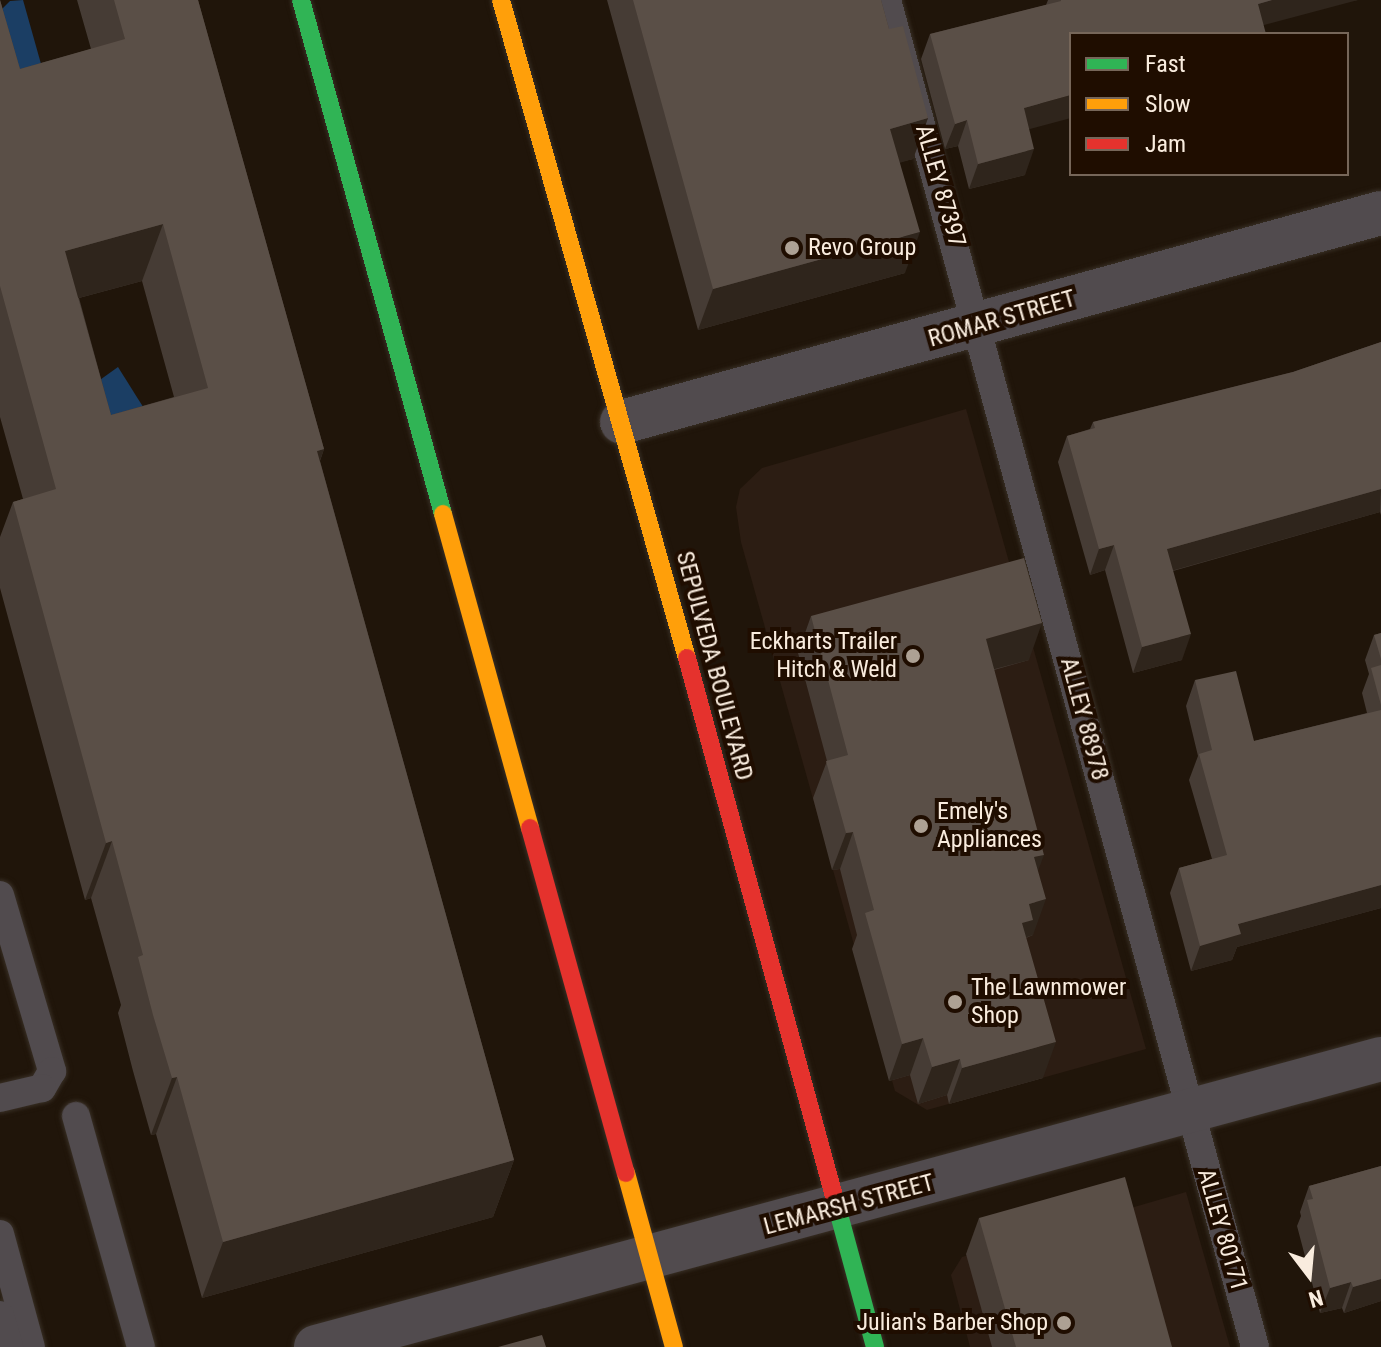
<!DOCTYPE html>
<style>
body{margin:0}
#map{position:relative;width:1381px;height:1347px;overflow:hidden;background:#20150a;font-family:"Roboto Condensed",sans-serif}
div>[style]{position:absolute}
.commercial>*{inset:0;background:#2c1d13}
.water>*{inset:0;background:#1b3e64}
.roads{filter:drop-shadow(0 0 2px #382f25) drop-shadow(0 0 2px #382f25)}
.lane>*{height:28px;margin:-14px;padding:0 14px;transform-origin:14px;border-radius:14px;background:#514b4e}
.street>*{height:44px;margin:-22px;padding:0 22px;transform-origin:22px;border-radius:22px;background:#514b4e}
.fast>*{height:18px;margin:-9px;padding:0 9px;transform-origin:9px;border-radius:9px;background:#30b455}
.slow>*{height:18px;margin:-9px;padding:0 9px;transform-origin:9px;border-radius:9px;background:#ff9f0a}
.jam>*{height:18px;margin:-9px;padding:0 9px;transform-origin:9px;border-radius:9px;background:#e5322d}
.wall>*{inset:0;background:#463c35}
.shaded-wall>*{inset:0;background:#2f251c}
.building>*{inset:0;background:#5a4f47}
.dots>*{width:22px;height:22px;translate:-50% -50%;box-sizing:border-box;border:4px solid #1f0d00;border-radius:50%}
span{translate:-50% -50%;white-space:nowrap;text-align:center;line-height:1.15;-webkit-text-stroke:8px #1f0d00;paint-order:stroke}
.street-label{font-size:24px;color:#f9ecde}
.poi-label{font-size:24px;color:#f9ecde}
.left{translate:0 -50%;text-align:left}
.right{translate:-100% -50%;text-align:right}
.legend{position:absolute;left:1069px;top:32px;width:280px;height:144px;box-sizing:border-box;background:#1f0d00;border:2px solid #766659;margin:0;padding:10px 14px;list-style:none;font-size:24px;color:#f9ecde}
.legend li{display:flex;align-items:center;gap:16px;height:40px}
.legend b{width:40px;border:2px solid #766659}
.north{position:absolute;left:1269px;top:1235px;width:80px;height:80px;-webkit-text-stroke:6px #1f0d00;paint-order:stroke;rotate:164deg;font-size:22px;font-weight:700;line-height:32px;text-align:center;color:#f9ecde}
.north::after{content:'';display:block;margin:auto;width:28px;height:36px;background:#f9ecde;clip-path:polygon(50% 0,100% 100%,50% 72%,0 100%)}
</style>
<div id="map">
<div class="commercial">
<div style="clip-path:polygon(966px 409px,1146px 1049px,927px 1110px,895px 1091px,741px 542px,736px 507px,740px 489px,762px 468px)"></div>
<div style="clip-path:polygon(1186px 1192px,1230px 1347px,970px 1347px,951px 1275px,962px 1257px)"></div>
</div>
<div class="water">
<div style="clip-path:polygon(23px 0,50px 96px,7px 111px,0 11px,10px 1px)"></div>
<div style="clip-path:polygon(118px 367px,145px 410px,147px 445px,83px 392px)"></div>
</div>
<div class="roads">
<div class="lane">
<div style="left:887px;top:0;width:1396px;rotate:74.72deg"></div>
<div style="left:0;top:895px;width:184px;rotate:73.5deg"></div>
<div style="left:52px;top:1071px;width:20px;rotate:120deg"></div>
<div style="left:42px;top:1088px;width:43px;rotate:166.6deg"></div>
<div style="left:76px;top:1116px;width:240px;rotate:74.3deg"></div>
<div style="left:0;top:1234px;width:117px;rotate:74.7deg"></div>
<div style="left:0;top:1315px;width:33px;rotate:74deg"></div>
</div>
<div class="street">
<div style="left:622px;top:422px;width:787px;rotate:-15.4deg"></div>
<div style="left:316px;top:1347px;width:1103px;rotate:-15.13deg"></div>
</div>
<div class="fast">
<div style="left:301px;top:0;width:533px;rotate:74.56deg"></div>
<div style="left:834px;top:1196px;width:156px;rotate:74.8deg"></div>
</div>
<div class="slow">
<div style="left:501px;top:0;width:684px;rotate:74.22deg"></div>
<div style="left:443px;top:514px;width:326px;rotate:74.5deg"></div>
<div style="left:626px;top:1173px;width:180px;rotate:74.6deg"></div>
</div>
<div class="jam">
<div style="left:687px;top:658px;width:558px;rotate:74.72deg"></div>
<div style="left:530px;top:828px;width:358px;rotate:74.5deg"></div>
</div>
</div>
<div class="wall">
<div style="clip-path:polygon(evenodd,0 0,20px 69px,91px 49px,77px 0,198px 0,324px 449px,320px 461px,514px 1160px,493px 1217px,202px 1298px,156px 1134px,151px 1135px,133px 1071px,118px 1013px,121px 1005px,91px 898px,85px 900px,0 588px,0 537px,13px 502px,23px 499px,0 417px,0 0,142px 281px,174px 397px,111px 415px,79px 298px,142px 281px)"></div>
<div style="clip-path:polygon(607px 0,881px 0,889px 29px,928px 118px,913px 159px,900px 162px,905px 273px,698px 330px)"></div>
<div style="clip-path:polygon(1048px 0,1358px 0,1071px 34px,1029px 129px,1025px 175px,969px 189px,958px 146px,945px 149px,921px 59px,930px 34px,1046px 5px)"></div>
<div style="clip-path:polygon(1381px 342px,1381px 515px,1380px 512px,1173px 571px,1182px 660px,1133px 673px,1105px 570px,1090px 575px,1058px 462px,1067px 436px,1090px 429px,1093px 422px,1293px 372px)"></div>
<div style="clip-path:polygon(811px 616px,1029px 660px,994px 670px,1038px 871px,1033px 935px,1026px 938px,1043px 1078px,949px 1104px,947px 1095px,918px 1104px,910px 1075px,889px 1081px,852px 949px,857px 935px,840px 869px,832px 870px,813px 798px,827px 761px,798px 653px)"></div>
<div style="clip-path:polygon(1381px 633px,1381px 908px,1237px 947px,1232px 960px,1191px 971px,1170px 893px,1179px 868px,1212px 859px,1189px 780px,1198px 756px,1186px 706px,1195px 680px,1254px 741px,1367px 713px,1362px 693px,1369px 674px,1365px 660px,1374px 635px)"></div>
<div style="clip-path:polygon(1381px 1166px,1381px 1301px,1344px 1313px,1342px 1308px,1320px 1313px,1297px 1226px,1301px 1216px,1300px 1212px,1309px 1186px)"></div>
<div style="clip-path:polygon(979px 1218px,1172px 1347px,992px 1347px,966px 1254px)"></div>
</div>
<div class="shaded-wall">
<div style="clip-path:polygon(1272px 0,1358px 0,1249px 29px,1258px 4px)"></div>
<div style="clip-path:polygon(1071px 95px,1071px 118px,1015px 133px,1024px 108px)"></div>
<div style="clip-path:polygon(928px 118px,913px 159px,875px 170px,890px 129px)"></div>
<div style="clip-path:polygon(967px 120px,958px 146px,945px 149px,955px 124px)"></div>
<div style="clip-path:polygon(1034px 149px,1025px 175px,969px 189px,978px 164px)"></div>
<div style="clip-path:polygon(163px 224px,142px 281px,45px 307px,65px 251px)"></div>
<div style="clip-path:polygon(920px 232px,905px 273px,698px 330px,713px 289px)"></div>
<div style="clip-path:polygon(324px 449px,304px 506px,317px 451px)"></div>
<div style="clip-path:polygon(1381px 489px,1380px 512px,1157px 575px,1167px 549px)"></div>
<div style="clip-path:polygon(1114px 545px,1105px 570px,1090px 575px,1099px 549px)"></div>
<div style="clip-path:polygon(1042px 623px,1029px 660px,972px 675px,986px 639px)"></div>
<div style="clip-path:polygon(1191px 634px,1182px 660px,1133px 673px,1142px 647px)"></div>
<div style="clip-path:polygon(853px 832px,840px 869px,832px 870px,846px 833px)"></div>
<div style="clip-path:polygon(112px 841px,91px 898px,85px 900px,106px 843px)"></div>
<div style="clip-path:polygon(1044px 855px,1030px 892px,1034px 857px)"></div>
<div style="clip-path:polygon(1381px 885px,1381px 908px,1237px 947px,1232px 960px,1191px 971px,1200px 946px,1238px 924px)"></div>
<div style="clip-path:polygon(1046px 899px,1033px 935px,1027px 937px,1009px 959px,1029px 904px)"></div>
<div style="clip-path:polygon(923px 1038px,910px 1075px,889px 1081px,902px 1044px)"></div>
<div style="clip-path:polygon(1056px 1042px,1043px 1078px,949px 1104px,962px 1068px)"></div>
<div style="clip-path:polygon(960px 1059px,947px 1095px,918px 1104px,932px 1067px)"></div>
<div style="clip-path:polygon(177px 1077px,156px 1134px,151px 1135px,172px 1078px)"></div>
<div style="clip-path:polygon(514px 1160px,493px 1217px,202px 1298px,223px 1242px)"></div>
<div style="clip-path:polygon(1381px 1279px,1381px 1301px,1344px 1313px,1353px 1287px)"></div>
<div style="clip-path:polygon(1351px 1282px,1342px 1308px,1320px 1313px,1330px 1288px)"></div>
</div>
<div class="building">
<div style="clip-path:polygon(evenodd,0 0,20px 69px,125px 39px,114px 0,198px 0,324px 449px,317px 451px,514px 1160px,223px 1242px,177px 1077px,172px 1078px,153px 1015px,138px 957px,143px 955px,112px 841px,106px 843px,13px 502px,56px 489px,0 286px,0 0,163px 224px,208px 388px,111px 415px,65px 251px,163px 224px)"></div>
<div style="clip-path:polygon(633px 0,881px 0,889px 29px,903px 26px,928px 118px,890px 129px,920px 232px,713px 289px)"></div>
<div style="clip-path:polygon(1061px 0,1272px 0,1258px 4px,1266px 34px,1071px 34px,1071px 95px,1024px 108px,1034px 149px,978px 164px,967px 120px,955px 124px,930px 34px,1061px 1px)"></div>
<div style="clip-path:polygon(1381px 342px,1381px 489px,1167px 549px,1191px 634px,1142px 647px,1114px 545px,1099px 549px,1067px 436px,1095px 428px,1093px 422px,1293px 372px)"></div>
<div style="clip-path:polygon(1024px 558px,1042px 623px,986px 639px,1044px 855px,1034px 857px,1046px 899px,1029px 904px,1033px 920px,1022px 923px,1056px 1042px,962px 1068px,960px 1059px,932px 1067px,923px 1038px,902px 1044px,865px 913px,874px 910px,853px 832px,846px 833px,826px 761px,848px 755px,811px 616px)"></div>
<div style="clip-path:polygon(1381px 633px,1381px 659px,1374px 635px)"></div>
<div style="clip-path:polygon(1381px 665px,1381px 705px,1371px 668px)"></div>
<div style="clip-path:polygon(1236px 671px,1254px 741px,1381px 710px,1381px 885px,1238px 924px,1241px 934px,1200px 946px,1179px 868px,1227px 855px,1199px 754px,1212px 750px,1195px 680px)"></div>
<div style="clip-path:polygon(1381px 1166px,1381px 1279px,1353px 1287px,1351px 1282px,1330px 1288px,1307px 1200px,1313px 1199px,1309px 1186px)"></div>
<div style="clip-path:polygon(1125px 1177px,1172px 1347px,1016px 1347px,979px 1218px)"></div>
<div style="clip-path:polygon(542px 1335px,546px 1347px,498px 1347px)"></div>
</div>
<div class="dots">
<div style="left:792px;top:248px;background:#ada194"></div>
<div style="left:913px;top:656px;background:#ada194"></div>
<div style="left:921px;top:826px;background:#ada194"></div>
<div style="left:955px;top:1002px;background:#ada194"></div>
<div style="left:1064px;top:1323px;background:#ada194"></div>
</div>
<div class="street-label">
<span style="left:940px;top:186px;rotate:74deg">ALLEY 87397</span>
<span style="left:1002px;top:319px;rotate:-16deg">ROMAR STREET</span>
<span style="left:714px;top:666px;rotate:75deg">SEPULVEDA BOULEVARD</span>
<span style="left:1084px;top:719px;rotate:75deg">ALLEY 88978</span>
<span style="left:849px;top:1205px;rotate:-15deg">LEMARSH STREET</span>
<span style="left:1222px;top:1230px;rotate:74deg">ALLEY 80171</span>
</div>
<div class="poi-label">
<span class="left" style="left:808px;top:248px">Revo Group</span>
<span class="right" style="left:897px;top:656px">Eckharts Trailer<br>Hitch &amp; Weld</span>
<span class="left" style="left:937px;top:826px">Emely's<br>Appliances</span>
<span class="left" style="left:971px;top:1002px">The Lawnmower<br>Shop</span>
<span class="right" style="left:1048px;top:1323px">Julian's Barber Shop</span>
</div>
<ul class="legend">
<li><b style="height:10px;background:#30b455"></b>Fast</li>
<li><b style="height:10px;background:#ff9f0a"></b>Slow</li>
<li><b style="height:10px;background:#e5322d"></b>Jam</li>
</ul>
<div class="north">N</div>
</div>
